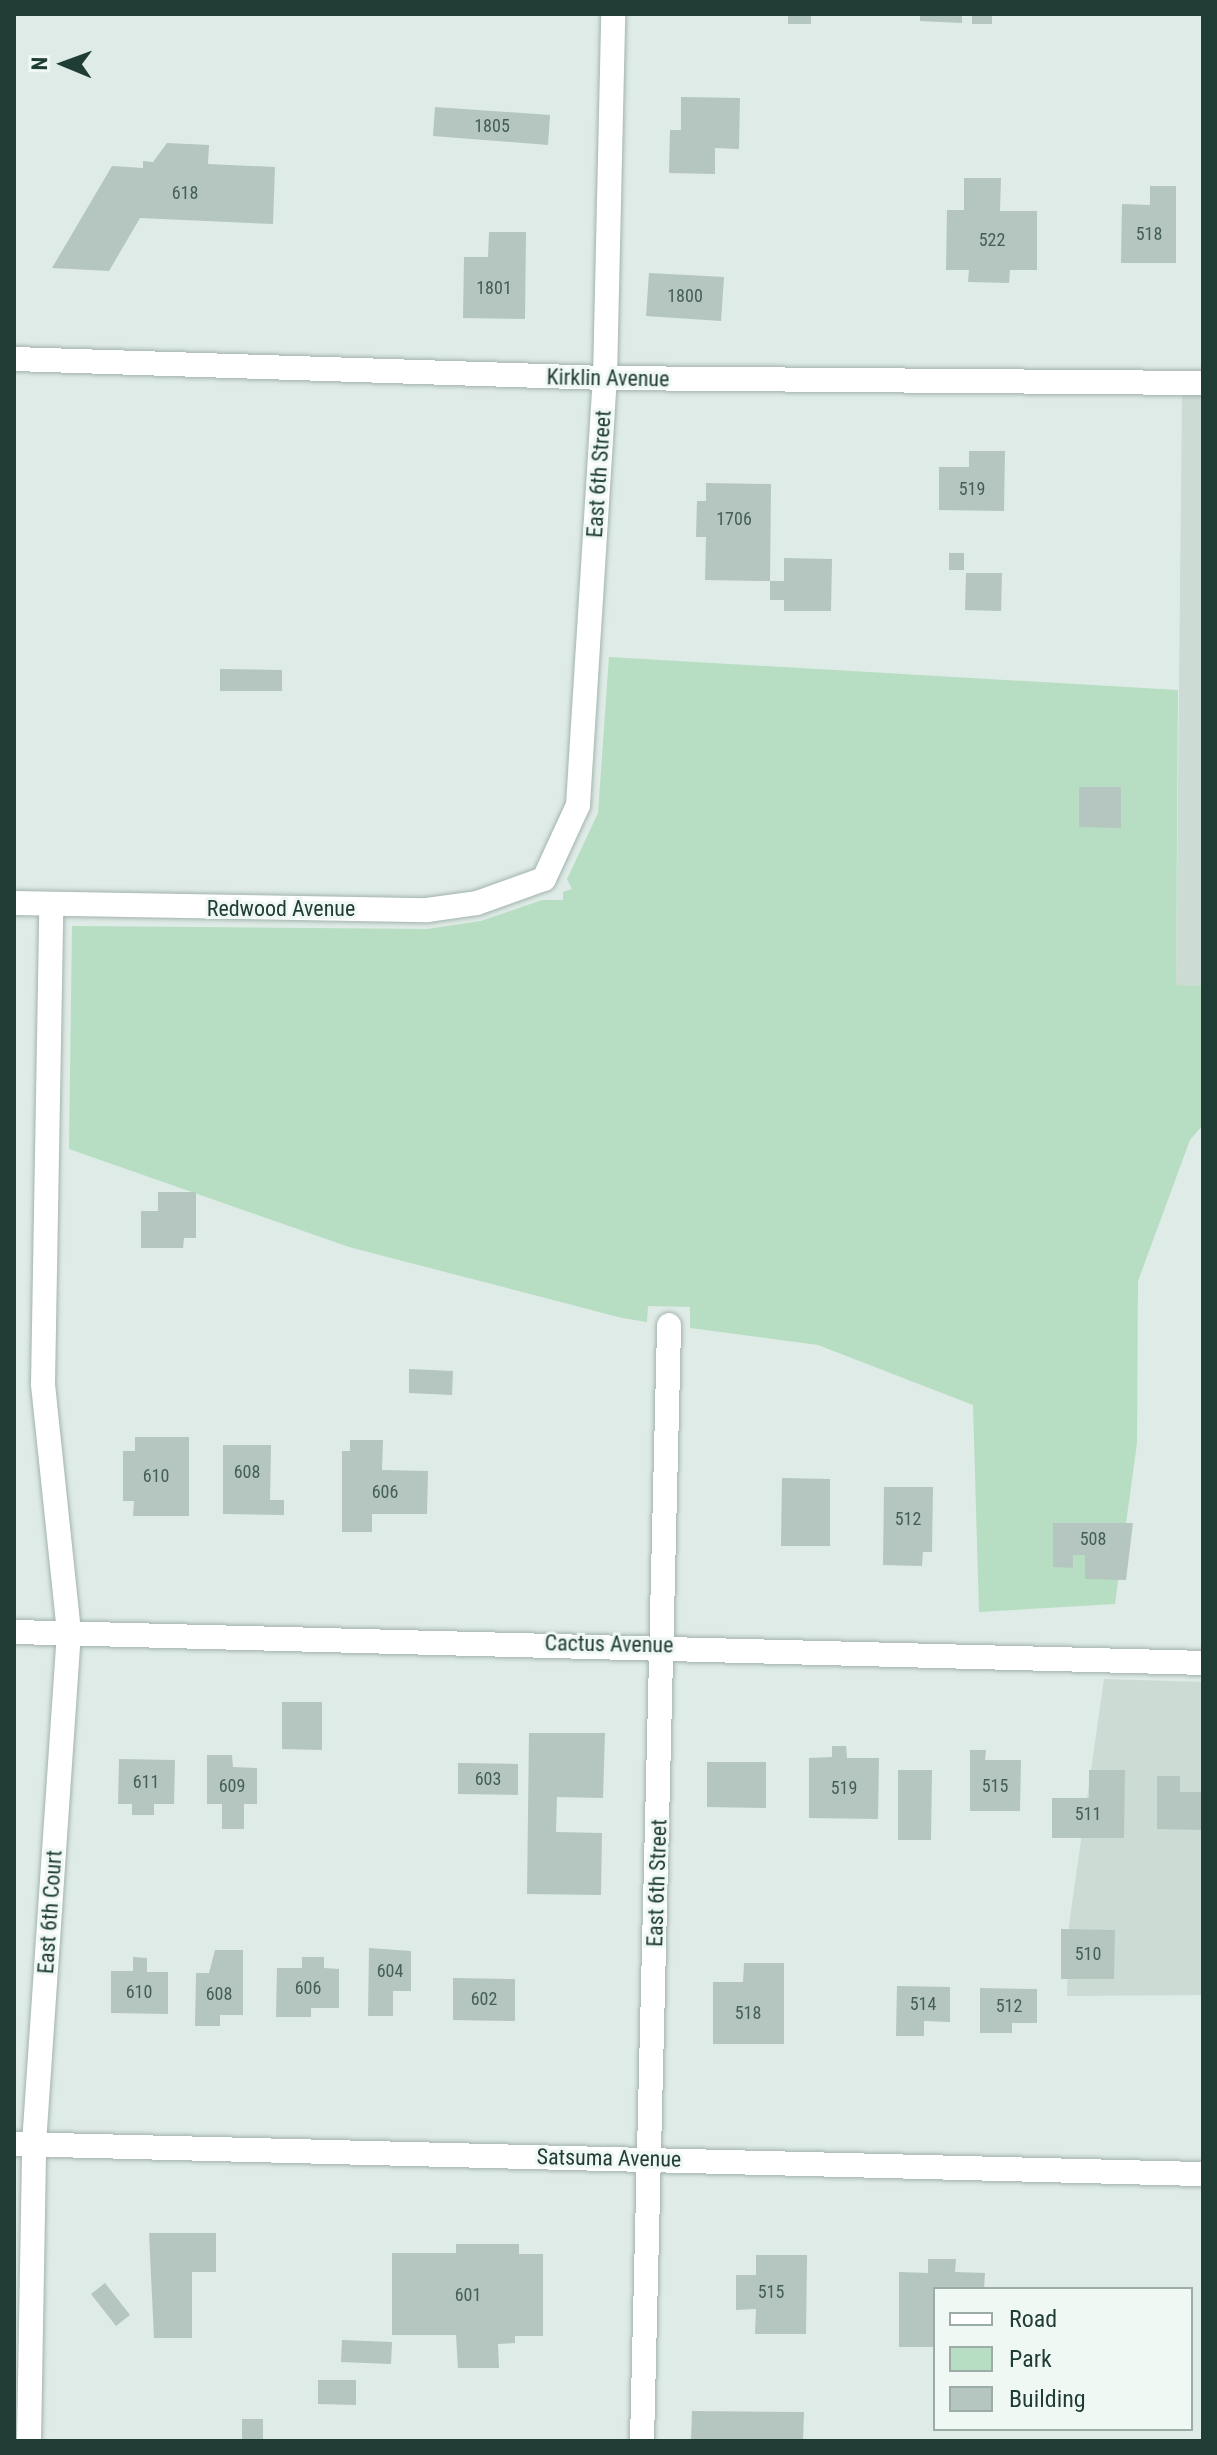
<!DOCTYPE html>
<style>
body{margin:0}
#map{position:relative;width:1217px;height:2455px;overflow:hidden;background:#dfebe6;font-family:"Roboto Condensed",sans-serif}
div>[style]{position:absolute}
.built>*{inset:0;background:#cddbd5}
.green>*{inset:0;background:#b7dec2}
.building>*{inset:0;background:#b4c6bf}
.roads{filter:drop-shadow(0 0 2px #a2b3ad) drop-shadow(0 0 2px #a2b3ad)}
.minor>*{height:24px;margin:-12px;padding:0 12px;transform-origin:12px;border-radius:12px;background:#fff}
span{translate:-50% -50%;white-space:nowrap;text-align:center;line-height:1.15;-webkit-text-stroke:6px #f0f8f4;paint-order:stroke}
.number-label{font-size:18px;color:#445e58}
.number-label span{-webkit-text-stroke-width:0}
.street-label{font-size:22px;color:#1f3c35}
.frame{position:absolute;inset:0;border:16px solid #1f3c35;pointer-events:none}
.legend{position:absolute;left:933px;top:2287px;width:260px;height:144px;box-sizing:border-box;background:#f0f8f4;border:2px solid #9cada8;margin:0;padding:10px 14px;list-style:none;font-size:24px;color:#1f3c35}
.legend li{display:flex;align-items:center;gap:16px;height:40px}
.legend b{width:40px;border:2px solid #9cada8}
.north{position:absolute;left:24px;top:24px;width:80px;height:80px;-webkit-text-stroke:6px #f0f8f4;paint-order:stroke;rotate:271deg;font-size:22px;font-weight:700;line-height:32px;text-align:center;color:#1f3c35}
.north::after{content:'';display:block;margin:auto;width:28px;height:36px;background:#1f3c35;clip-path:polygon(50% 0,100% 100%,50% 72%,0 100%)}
</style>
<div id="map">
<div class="built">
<div style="clip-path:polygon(1182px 394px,1203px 394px,1203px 986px,1176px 985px)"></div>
<div style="clip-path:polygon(1104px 1679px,1203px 1682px,1203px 1995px,1067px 1996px,1069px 1925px)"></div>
</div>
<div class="green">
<div style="clip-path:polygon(609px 657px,1178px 690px,1176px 985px,1203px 986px,1203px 1125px,1190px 1140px,1138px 1281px,1137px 1443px,1115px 1604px,979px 1612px,973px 1405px,818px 1345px,690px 1328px,690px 1307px,648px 1306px,647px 1322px,622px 1318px,349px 1247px,69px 1149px,72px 926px,427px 929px,481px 921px,542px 900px,563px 900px,563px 892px,572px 889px,567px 879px,598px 813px)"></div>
</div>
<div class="building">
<div style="clip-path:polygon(788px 14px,811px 14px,811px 24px,788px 24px)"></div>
<div style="clip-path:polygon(920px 14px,962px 14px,962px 23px,920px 21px)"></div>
<div style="clip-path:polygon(972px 14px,992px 14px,992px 24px,972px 24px)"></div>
<div style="clip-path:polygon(681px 97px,740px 98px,739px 149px,715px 148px,715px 174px,669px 173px,670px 130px,681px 130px)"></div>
<div style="clip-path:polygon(435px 107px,550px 115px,548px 145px,433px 136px)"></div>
<div style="clip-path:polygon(167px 143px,209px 145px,208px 164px,275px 167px,273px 224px,140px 218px,109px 271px,52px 268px,112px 166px,143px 168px,143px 161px,153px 162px)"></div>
<div style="clip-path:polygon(964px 178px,1001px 178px,1000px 211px,1037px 211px,1037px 270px,1010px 270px,1009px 283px,968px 282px,969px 270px,946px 270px,947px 210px,964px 210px)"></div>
<div style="clip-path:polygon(1150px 186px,1176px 186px,1176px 263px,1121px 263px,1122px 204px,1150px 205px)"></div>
<div style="clip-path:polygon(489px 232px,526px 232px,525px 319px,463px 318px,464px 257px,488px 257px)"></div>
<div style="clip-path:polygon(649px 273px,724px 277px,721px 321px,646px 316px)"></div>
<div style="clip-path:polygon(969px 451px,1005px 451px,1004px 511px,939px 510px,939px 467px,969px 467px)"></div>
<div style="clip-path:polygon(706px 483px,771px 484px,770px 581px,705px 580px,706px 537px,696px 537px,697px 501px,706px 501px)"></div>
<div style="clip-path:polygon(949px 553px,964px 553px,964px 570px,949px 570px)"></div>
<div style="clip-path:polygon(784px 558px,832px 559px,831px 611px,784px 611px,784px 600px,770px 600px,770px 581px,784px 581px)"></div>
<div style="clip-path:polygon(966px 573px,1002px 573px,1001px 611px,965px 610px)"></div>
<div style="clip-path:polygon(220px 669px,282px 670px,282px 691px,220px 691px)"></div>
<div style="clip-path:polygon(1079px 787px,1121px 787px,1121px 828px,1079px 827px)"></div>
<div style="clip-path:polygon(158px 1192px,196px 1192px,196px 1238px,184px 1238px,183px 1248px,141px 1248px,141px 1211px,158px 1211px)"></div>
<div style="clip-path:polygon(409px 1369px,453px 1371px,452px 1395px,409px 1393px)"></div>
<div style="clip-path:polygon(135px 1437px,189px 1437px,189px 1516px,133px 1516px,134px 1501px,123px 1501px,123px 1451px,135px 1451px)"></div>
<div style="clip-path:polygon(350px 1440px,383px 1440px,382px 1470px,428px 1471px,427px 1514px,372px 1514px,372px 1532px,342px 1532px,342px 1451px,350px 1451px)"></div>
<div style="clip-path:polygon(223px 1445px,271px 1445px,270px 1500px,284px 1500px,284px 1515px,223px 1514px)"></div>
<div style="clip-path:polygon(782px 1478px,830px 1479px,830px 1546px,781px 1546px)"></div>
<div style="clip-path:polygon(884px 1487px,933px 1487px,932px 1552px,923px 1552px,922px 1566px,883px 1565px)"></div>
<div style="clip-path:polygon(1053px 1523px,1133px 1523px,1126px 1580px,1085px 1579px,1085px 1555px,1073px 1555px,1073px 1568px,1053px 1567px)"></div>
<div style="clip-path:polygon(282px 1702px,322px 1702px,322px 1750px,282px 1749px)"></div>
<div style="clip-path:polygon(529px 1733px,605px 1733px,603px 1798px,557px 1797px,556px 1832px,602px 1833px,601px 1895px,527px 1894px)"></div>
<div style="clip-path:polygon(832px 1746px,846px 1746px,847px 1758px,879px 1758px,878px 1819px,809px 1818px,809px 1758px,832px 1757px)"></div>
<div style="clip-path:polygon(970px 1750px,986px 1750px,985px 1760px,1021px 1760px,1020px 1811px,970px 1811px)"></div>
<div style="clip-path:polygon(207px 1755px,232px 1755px,233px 1767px,257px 1768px,257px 1804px,244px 1804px,244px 1829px,222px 1829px,222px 1804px,207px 1804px)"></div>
<div style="clip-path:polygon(119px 1759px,175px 1760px,174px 1804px,154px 1804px,154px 1815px,132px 1815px,132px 1804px,118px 1804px)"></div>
<div style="clip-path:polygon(707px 1762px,766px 1762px,766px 1808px,707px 1807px)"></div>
<div style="clip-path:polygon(458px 1763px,518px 1764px,518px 1795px,458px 1794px)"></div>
<div style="clip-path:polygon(898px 1770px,932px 1770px,931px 1840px,898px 1840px)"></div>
<div style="clip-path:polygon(1089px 1770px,1125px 1770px,1124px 1838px,1052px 1838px,1052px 1798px,1089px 1798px)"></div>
<div style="clip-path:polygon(1157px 1776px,1180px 1776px,1180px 1792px,1203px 1792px,1203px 1830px,1157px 1829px)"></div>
<div style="clip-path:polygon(1061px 1929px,1115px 1930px,1114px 1979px,1061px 1979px)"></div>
<div style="clip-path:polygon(369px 1948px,411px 1951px,411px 1991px,393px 1991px,393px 2016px,368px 2016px)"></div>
<div style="clip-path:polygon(215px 1950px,243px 1950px,243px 2015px,220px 2015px,220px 2026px,195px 2026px,196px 1973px,209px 1973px)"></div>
<div style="clip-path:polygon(133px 1957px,147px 1958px,147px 1972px,168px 1972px,168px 2014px,111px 2013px,111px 1971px,133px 1971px)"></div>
<div style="clip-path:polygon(302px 1957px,324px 1957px,324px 1968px,339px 1969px,339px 2008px,311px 2008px,311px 2017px,276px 2017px,277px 1968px,302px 1968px)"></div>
<div style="clip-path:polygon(744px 1963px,784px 1963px,784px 2044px,713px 2044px,713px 1982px,743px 1982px)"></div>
<div style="clip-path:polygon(453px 1978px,515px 1979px,515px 2021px,453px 2020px)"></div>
<div style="clip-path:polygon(897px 1986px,950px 1987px,950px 2022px,924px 2021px,924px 2036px,896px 2036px)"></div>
<div style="clip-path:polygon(980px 1988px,1037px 1989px,1037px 2023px,1012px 2023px,1012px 2033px,980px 2033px)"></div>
<div style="clip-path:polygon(149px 2233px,216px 2233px,216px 2272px,192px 2272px,192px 2338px,154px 2338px)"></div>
<div style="clip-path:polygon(456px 2244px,519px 2244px,519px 2254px,543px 2254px,543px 2336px,515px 2336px,515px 2343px,498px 2344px,499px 2368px,458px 2368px,456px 2335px,392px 2335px,392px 2253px,456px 2253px)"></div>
<div style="clip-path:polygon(756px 2255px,807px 2255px,806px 2334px,755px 2334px,756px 2309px,736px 2310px,736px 2275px,756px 2275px)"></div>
<div style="clip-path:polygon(928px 2259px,956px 2259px,955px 2272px,985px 2273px,984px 2289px,935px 2289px,935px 2347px,899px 2347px,899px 2272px,928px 2273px)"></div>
<div style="clip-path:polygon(105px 2283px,130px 2315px,116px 2326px,91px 2294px)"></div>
<div style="clip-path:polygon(342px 2340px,392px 2342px,391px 2364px,341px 2362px)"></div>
<div style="clip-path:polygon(318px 2380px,356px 2380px,356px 2405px,318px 2404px)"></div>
<div style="clip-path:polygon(692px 2411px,804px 2412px,803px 2441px,691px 2441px)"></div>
<div style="clip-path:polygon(242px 2419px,263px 2419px,263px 2441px,242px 2441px)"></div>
</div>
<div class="roads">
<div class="minor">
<div style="left:14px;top:359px;width:591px;rotate:1.84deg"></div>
<div style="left:605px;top:378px;width:598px;rotate:0.48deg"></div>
<div style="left:14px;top:903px;width:413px;rotate:1deg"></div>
<div style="left:427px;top:910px;width:50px;rotate:-8deg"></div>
<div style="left:477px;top:903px;width:71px;rotate:-19.7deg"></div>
<div style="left:544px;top:879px;width:81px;rotate:-65.3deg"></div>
<div style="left:578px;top:805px;width:428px;rotate:-86.4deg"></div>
<div style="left:605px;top:378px;width:364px;rotate:-88.7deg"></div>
<div style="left:14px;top:1632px;width:1189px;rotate:1.49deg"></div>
<div style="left:14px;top:2144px;width:1189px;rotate:1.45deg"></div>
<div style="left:29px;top:2441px;width:297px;rotate:-89deg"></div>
<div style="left:34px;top:2144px;width:513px;rotate:-86.09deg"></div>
<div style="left:69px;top:1632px;width:249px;rotate:-96deg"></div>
<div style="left:43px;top:1384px;width:477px;rotate:-89deg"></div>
<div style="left:642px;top:2441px;width:1116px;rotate:-88.61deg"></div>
</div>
</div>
<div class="number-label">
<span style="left:492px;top:126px">1805</span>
<span style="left:185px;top:193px">618</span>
<span style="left:1149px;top:234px">518</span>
<span style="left:992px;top:240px">522</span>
<span style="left:494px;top:288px">1801</span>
<span style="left:685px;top:296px">1800</span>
<span style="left:972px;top:489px">519</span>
<span style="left:734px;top:519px">1706</span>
<span style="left:247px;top:1472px">608</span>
<span style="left:156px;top:1476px">610</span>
<span style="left:385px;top:1492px">606</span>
<span style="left:908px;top:1519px">512</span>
<span style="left:1093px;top:1539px">508</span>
<span style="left:488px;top:1779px">603</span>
<span style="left:146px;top:1782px">611</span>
<span style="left:232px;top:1786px">609</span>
<span style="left:995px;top:1786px">515</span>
<span style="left:844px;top:1788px">519</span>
<span style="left:1088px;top:1814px">511</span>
<span style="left:1088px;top:1954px">510</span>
<span style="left:390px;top:1971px">604</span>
<span style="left:308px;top:1988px">606</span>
<span style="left:139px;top:1992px">610</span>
<span style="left:219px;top:1994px">608</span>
<span style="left:484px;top:1999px">602</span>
<span style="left:923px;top:2004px">514</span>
<span style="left:1009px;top:2006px">512</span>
<span style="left:748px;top:2013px">518</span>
<span style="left:771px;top:2292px">515</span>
<span style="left:468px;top:2295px">601</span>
</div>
<div class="street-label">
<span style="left:608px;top:378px;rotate:1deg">Kirklin Avenue</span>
<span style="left:599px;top:474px;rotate:-86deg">East 6th Street</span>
<span style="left:281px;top:909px">Redwood Avenue</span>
<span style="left:609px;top:1644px;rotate:1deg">Cactus Avenue</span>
<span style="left:657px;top:1883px;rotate:-88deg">East 6th Street</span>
<span style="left:50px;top:1912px;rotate:-86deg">East 6th Court</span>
<span style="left:609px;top:2158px;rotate:1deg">Satsuma Avenue</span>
</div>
<div class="frame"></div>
<ul class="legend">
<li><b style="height:10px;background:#fff"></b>Road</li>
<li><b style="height:22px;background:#b7dec2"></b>Park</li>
<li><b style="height:22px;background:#b4c6bf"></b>Building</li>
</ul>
<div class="north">N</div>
</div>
